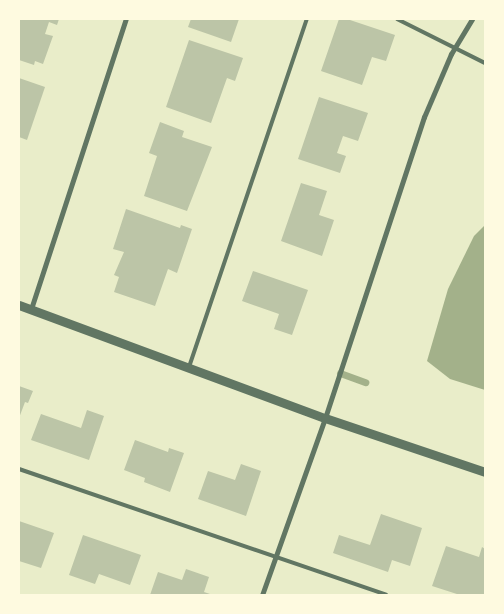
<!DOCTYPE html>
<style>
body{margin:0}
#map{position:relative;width:504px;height:614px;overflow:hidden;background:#e9edc9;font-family:Quicksand,sans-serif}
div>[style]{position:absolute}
.water>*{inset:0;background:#a3b18a}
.stream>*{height:7px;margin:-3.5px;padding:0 3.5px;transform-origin:3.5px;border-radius:3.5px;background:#a3b18a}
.building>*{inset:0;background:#bcc5a7}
.service>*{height:4px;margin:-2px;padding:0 2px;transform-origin:2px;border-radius:2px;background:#617663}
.minor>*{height:5px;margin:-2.5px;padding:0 2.5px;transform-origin:2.5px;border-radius:2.5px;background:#617663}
.tertiary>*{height:9px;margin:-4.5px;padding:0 4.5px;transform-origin:4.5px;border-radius:4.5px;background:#617663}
span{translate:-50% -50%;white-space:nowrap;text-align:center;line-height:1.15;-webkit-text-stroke:5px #fefae0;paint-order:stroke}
.frame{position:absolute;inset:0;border:20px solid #fefae0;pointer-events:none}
</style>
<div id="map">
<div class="water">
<div style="clip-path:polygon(485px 225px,485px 390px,450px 379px,427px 361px,448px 289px,474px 236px)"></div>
</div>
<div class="stream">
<div style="left:340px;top:373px;width:27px;rotate:20deg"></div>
</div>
<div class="building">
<div style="clip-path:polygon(19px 19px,59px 19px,57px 25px,49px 22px,45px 34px,53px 36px,43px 64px,35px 61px,34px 65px,19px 60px)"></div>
<div style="clip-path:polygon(191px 19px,239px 19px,231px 42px,188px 27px)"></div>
<div style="clip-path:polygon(339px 19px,347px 19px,395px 35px,386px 61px,372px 57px,362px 85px,321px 71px)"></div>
<div style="clip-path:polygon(189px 40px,243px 58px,235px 81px,227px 78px,211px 123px,166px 107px)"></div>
<div style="clip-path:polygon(19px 78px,45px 87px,27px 140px,19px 137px)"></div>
<div style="clip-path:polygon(319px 97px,368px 113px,358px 141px,343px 136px,337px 153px,346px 156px,340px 173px,298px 159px)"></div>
<div style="clip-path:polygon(160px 122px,184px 131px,182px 137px,212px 147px,187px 211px,144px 196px,157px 156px,149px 153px)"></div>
<div style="clip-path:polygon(301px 183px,327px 191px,319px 215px,334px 220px,322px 256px,281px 241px)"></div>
<div style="clip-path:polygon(126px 209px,180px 228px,181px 225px,192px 229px,177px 273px,168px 269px,155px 306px,114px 292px,119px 277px,114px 275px,124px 252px,113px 249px)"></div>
<div style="clip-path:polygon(253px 271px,308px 290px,292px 335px,274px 329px,279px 314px,242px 301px)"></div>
<div style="clip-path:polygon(19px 386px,33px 391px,28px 403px,25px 402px,19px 418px)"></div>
<div style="clip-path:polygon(87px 410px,104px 416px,89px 460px,31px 440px,41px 414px,81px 428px)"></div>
<div style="clip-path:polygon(135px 440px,168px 452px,169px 448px,184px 453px,170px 492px,144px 482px,145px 478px,124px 470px)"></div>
<div style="clip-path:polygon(241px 464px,261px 471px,246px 516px,198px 499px,208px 471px,235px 480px)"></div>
<div style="clip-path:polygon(381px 514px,422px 528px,410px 566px,392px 560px,388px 572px,333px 553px,339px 535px,370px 545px)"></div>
<div style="clip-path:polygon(19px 521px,54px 533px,41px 568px,19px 561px)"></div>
<div style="clip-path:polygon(83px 535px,141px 555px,130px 585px,99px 574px,95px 584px,69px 575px)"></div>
<div style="clip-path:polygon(446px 546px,479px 557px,482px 547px,485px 549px,485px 595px,460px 595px,432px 586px)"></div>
<div style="clip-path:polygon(186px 569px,209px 577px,204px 592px,213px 595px,150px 595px,158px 572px,182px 580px)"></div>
</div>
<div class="service">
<div style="left:397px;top:19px;width:98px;rotate:26.6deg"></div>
<div style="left:189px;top:367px;width:367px;rotate:-71.3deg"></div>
<div style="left:19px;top:469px;width:388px;rotate:18.9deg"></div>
</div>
<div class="minor">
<div style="left:31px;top:309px;width:305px;rotate:-71.9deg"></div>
<div style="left:262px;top:595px;width:188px;rotate:-70.4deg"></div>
<div style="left:325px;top:418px;width:317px;rotate:-71.8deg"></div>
<div style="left:424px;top:117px;width:69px;rotate:-66.8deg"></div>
<div style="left:451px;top:54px;width:41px;rotate:-59deg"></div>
</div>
<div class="tertiary">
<div style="left:19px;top:305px;width:326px;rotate:20.3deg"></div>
<div style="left:325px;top:418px;width:169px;rotate:18.6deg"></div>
</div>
<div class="frame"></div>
</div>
